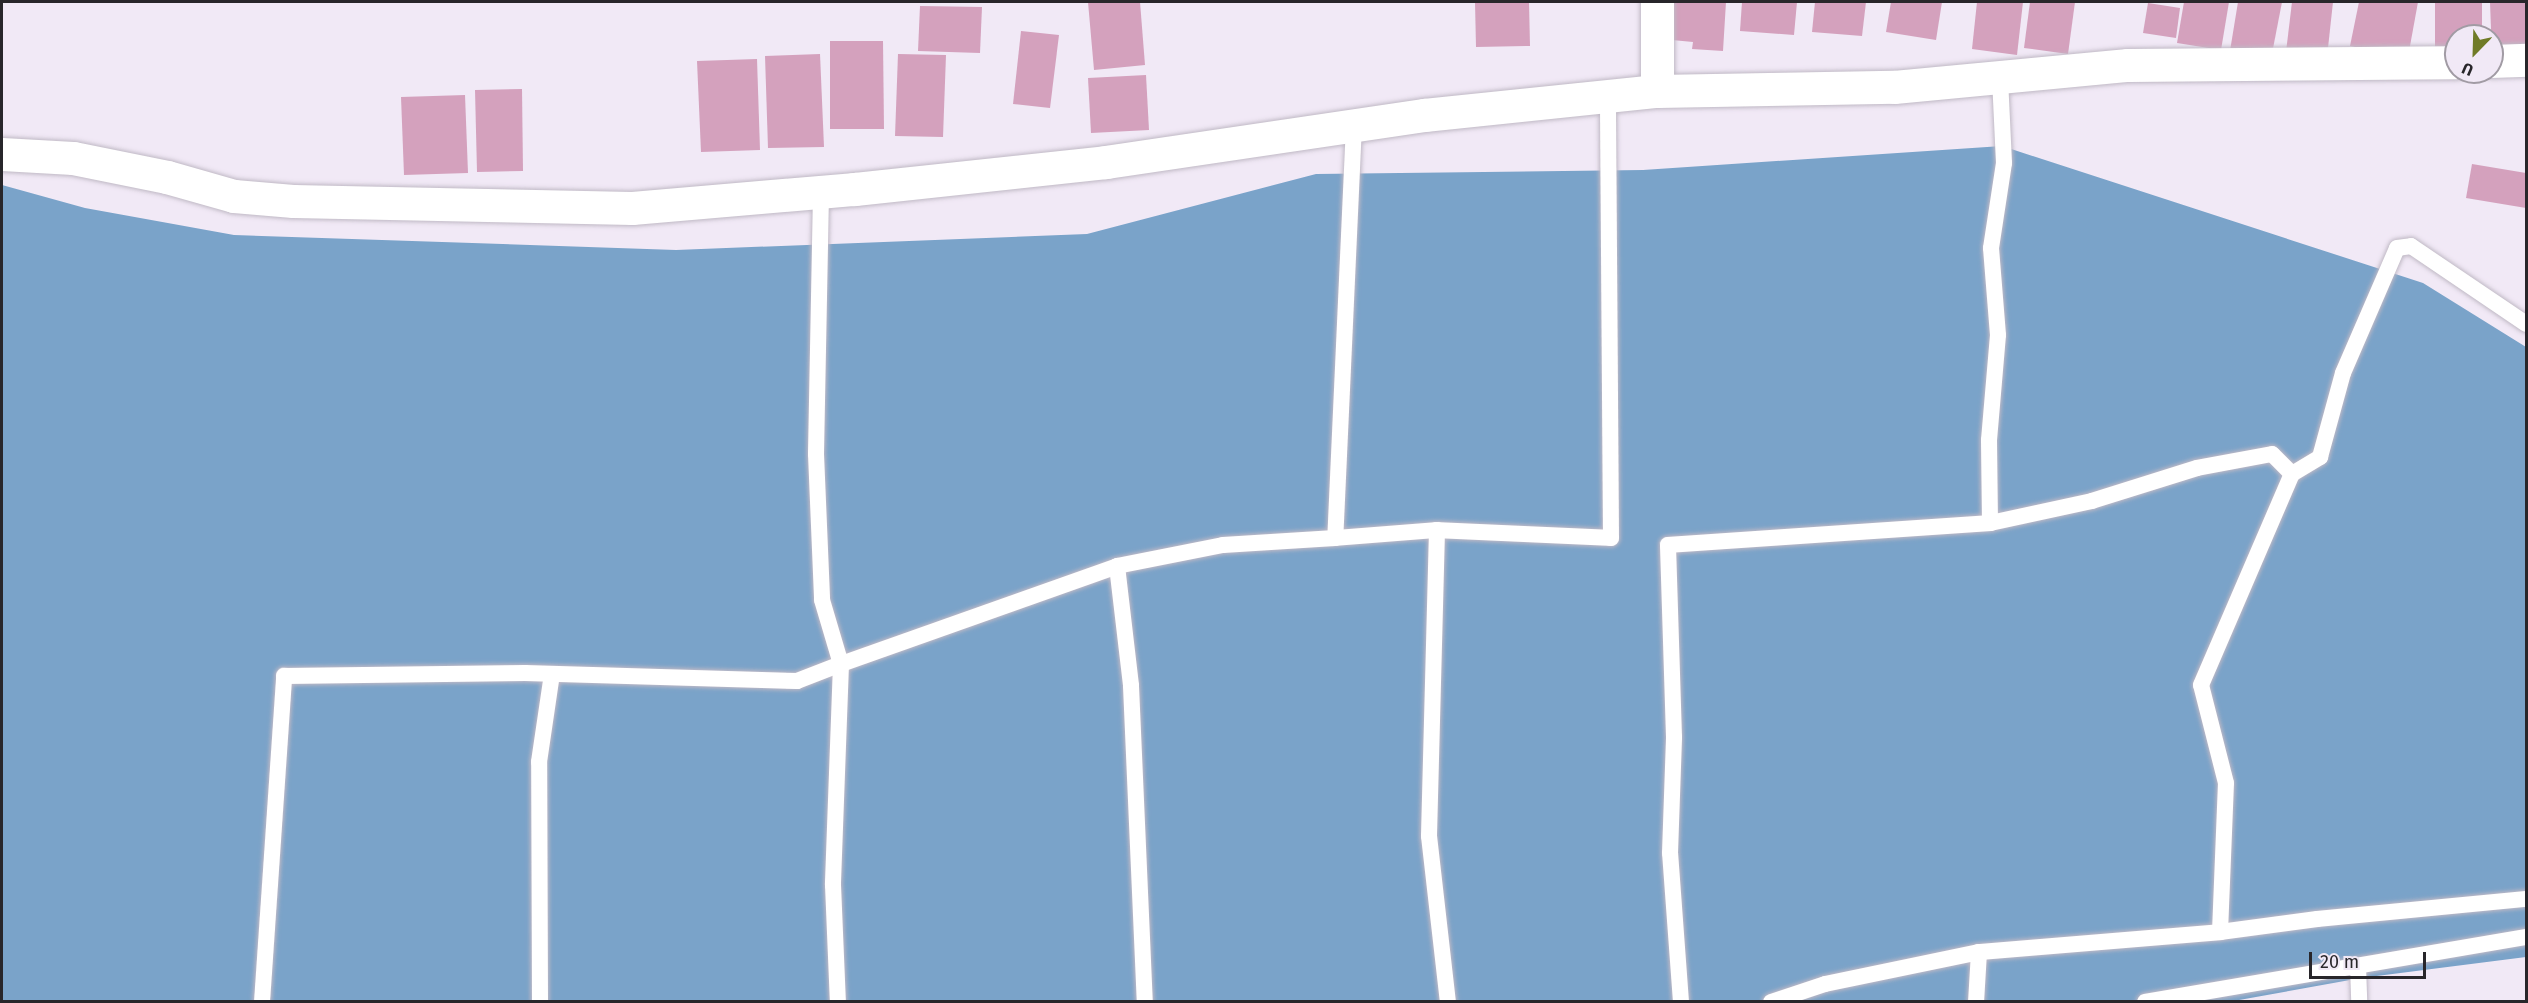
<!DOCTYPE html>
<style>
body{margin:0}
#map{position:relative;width:2528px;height:1003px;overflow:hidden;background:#f1e9f6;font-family:"Fira Sans",sans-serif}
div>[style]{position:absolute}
.water>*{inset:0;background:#7aa3c9}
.building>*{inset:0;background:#d4a1bd}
.roads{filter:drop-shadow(0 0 2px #c0b9c5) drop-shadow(0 0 2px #c0b9c5)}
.lane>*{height:16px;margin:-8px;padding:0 8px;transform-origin:8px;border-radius:8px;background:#fff}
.street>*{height:33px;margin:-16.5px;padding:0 16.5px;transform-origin:16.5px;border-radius:16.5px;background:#fff}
span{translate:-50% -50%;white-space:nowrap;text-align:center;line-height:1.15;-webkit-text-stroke:4.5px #f1e9f6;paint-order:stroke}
.frame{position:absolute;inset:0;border:3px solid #28262a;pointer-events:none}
.north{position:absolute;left:2444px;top:24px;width:60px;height:60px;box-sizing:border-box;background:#f1e9f6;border:2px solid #a19ba4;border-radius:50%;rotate:203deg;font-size:16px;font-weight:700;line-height:24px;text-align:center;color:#28262a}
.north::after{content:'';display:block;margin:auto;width:21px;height:27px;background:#707b27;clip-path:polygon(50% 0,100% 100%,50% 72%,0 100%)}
.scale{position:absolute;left:2309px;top:952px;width:117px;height:27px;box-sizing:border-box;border:3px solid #28262a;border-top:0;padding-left:8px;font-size:18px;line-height:21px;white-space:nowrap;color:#28262a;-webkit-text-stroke:4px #f1e9f6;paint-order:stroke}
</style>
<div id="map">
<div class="water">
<div style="clip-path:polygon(2002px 146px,2423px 283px,2526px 347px,2526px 957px,2361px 978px,2228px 1002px,2px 1001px,2px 185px,85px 208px,234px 235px,676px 250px,1087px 234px,1316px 174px,1643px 170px)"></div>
</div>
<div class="building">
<div style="clip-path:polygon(1088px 2px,1140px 2px,1145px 65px,1094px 70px)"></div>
<div style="clip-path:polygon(1475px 2px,1529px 2px,1530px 46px,1476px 47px)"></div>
<div style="clip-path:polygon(1674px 2px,1726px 2px,1723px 51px,1692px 49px,1693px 42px,1672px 40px)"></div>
<div style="clip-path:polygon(1742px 2px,1797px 2px,1794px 35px,1740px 31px)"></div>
<div style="clip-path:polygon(1815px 2px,1866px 2px,1862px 36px,1812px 32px)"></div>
<div style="clip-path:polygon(1891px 2px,1942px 2px,1936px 40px,1886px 32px)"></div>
<div style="clip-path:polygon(1977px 2px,2023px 2px,2017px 55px,1972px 49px)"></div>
<div style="clip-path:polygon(2030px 2px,2075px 2px,2068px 54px,2024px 48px)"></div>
<div style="clip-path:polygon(2184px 2px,2229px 2px,2221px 50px,2177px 43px)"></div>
<div style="clip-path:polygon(2238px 2px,2282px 2px,2270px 64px,2229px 57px)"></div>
<div style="clip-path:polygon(2292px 2px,2333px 2px,2327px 57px,2286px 52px)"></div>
<div style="clip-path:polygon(2359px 2px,2418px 2px,2408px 57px,2350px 46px)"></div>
<div style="clip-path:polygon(2435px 2px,2482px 2px,2482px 36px,2456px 36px,2456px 50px,2435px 50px)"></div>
<div style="clip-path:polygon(2490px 2px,2526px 2px,2526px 57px,2492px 56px)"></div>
<div style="clip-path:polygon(2148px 3px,2180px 8px,2176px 38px,2143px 33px)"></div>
<div style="clip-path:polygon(920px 6px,982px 7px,980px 53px,918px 51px)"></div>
<div style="clip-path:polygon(1021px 31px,1059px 35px,1050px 108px,1013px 104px)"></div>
<div style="clip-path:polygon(830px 41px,883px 41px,884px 129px,830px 129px)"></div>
<div style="clip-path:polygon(820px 54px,824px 147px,768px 148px,765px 56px)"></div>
<div style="clip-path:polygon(898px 54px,946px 55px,943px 137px,895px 136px)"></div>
<div style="clip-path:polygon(757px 59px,760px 150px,701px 152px,697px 61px)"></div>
<div style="clip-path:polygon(1146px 75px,1149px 130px,1091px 133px,1088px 78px)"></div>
<div style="clip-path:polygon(522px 89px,523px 171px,477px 172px,475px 90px)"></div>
<div style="clip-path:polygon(465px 95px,468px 173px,404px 175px,401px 97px)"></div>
<div style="clip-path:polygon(2472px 164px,2526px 173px,2526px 208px,2466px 198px)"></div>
</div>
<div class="roads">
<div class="lane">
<div style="left:1354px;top:125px;width:413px;rotate:92.6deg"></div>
<div style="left:1335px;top:538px;width:102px;rotate:-4.5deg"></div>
<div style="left:1437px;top:530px;width:306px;rotate:91.5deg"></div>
<div style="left:1429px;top:836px;width:167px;rotate:83.5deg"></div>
<div style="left:821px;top:193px;width:261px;rotate:91.1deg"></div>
<div style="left:816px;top:454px;width:146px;rotate:87.6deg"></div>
<div style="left:822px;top:600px;width:67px;rotate:73.5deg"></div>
<div style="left:841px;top:664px;width:293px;rotate:-19.5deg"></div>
<div style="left:1117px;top:566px;width:108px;rotate:-11.2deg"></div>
<div style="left:1223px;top:545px;width:112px;rotate:-3.6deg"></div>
<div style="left:2292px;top:474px;width:33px;rotate:-31deg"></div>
<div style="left:2320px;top:457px;width:87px;rotate:-74.7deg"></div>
<div style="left:2343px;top:373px;width:136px;rotate:-66.6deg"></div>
<div style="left:2397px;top:248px;width:14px;rotate:-8deg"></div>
<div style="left:2411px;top:246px;width:139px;rotate:34.1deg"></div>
<div style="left:1437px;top:530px;width:174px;rotate:2.6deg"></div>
<div style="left:1611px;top:538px;width:442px;rotate:-90.4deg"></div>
<div style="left:1117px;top:566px;width:121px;rotate:83.3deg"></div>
<div style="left:1131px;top:686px;width:316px;rotate:87.5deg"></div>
<div style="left:2220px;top:932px;width:98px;rotate:-7.6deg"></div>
<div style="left:2317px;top:919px;width:210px;rotate:-5.5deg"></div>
<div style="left:1979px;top:952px;width:242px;rotate:-4.7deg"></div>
<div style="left:2220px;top:932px;width:149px;rotate:-87.7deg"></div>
<div style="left:2226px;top:783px;width:101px;rotate:-104.3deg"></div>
<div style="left:2201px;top:685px;width:230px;rotate:-66.7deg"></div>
<div style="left:2292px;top:474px;width:28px;rotate:-135deg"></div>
<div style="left:2272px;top:454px;width:76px;rotate:169.4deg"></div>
<div style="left:2197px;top:468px;width:110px;rotate:162.6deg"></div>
<div style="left:2092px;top:501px;width:104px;rotate:167.8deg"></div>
<div style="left:1990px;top:523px;width:83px;rotate:-90.7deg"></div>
<div style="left:1989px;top:440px;width:105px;rotate:-85.1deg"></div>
<div style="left:1998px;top:335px;width:87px;rotate:-94.6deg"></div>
<div style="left:1991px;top:248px;width:86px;rotate:-81.3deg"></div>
<div style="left:2004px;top:163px;width:85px;rotate:-92.7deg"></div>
<div style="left:2358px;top:966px;width:36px;rotate:88deg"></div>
<div style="left:262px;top:1002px;width:327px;rotate:-86.1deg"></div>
<div style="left:284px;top:676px;width:241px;rotate:-0.7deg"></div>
<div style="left:525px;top:673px;width:272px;rotate:1.7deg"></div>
<div style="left:797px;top:681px;width:47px;rotate:-21.1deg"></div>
<div style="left:841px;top:664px;width:221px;rotate:92.1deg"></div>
<div style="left:833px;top:885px;width:117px;rotate:87.6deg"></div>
<div style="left:540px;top:1002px;width:240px;rotate:-90.2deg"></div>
<div style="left:539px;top:762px;width:89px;rotate:-81.6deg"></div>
<div style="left:1681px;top:1002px;width:149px;rotate:-94.2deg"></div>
<div style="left:1670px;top:853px;width:116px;rotate:-88deg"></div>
<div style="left:1674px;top:737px;width:192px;rotate:-91.8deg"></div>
<div style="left:1668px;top:545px;width:323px;rotate:-3.9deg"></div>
<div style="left:1771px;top:1002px;width:57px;rotate:-18.4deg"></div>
<div style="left:1825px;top:984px;width:157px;rotate:-11.7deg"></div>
<div style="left:1979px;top:952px;width:50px;rotate:93.4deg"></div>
<div style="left:2145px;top:1002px;width:387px;rotate:-9.7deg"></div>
</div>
<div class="street">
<div style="left:2492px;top:61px;width:34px;rotate:-2deg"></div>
<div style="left:1657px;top:91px;width:89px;rotate:-90deg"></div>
<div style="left:2px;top:154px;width:71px;rotate:3.2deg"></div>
<div style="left:73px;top:158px;width:96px;rotate:11.4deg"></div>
<div style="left:167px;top:177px;width:70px;rotate:15.8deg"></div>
<div style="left:234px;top:196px;width:59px;rotate:4.8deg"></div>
<div style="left:293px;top:201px;width:339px;rotate:1.2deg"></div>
<div style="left:632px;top:208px;width:224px;rotate:-4.9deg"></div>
<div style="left:855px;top:189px;width:252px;rotate:-6.1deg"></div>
<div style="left:1106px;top:162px;width:321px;rotate:-8.4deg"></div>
<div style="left:1424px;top:115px;width:234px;rotate:-5.9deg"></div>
<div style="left:1657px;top:91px;width:237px;rotate:-1deg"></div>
<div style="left:1894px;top:87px;width:235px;rotate:-5.4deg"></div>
<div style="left:2128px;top:65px;width:328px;rotate:-0.5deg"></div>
</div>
</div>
<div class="frame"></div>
<div class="north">U</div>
<div class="scale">20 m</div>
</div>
